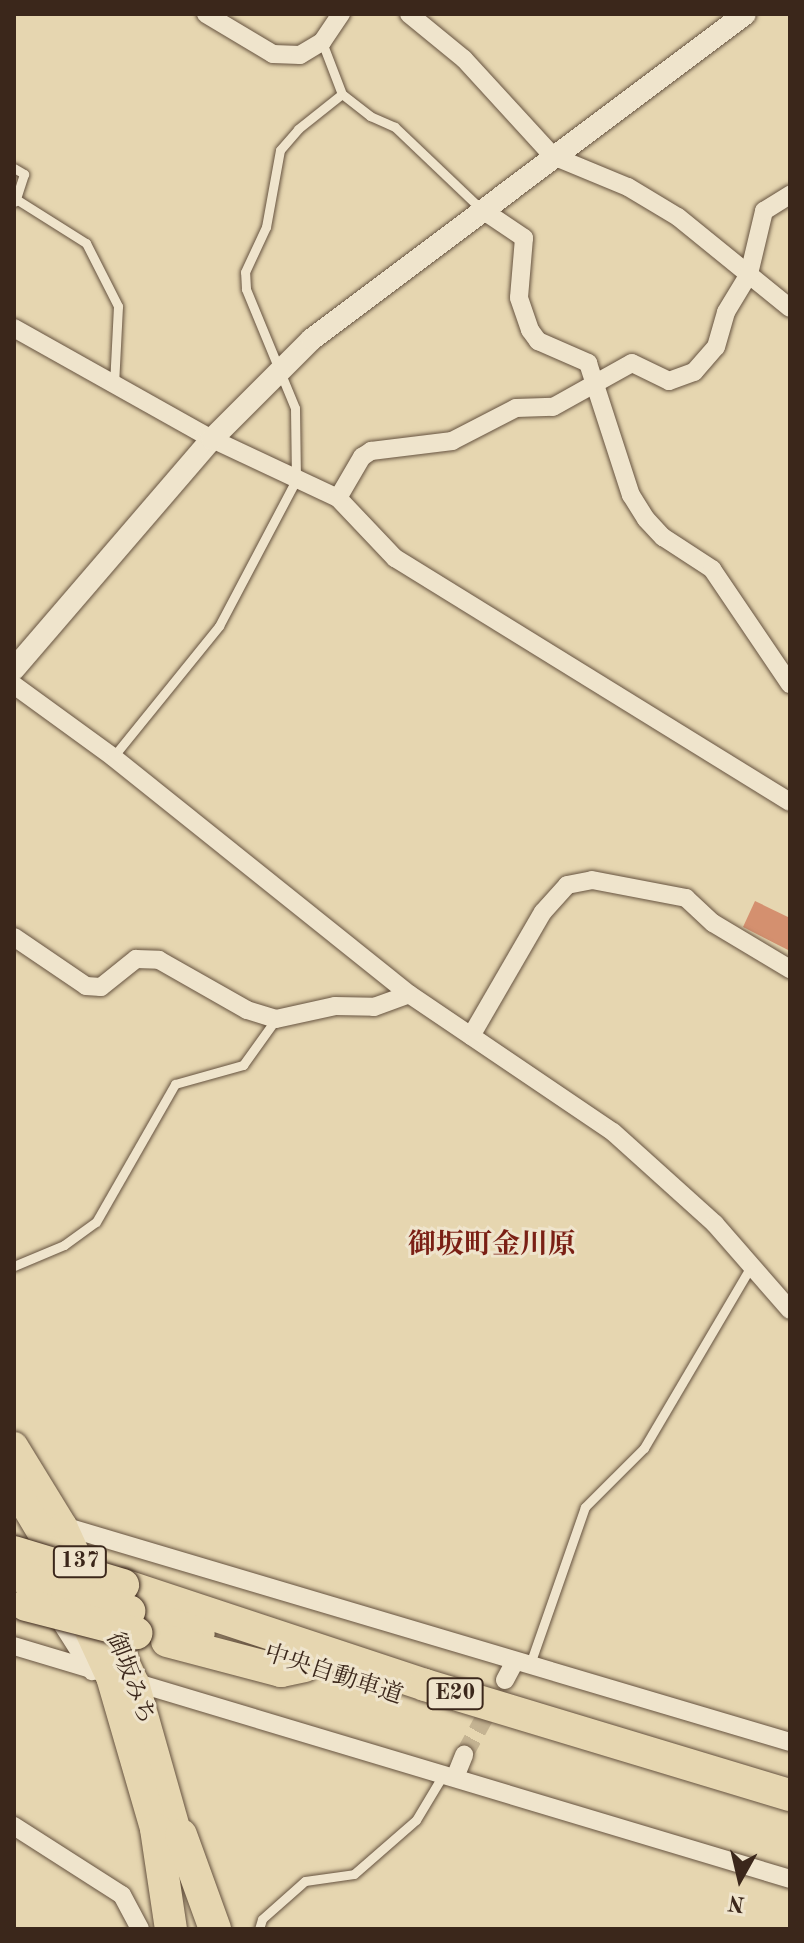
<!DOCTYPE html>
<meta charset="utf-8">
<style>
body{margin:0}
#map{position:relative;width:804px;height:1943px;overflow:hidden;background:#e6d6b0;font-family:"Old Standard TT","Noto Serif JP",serif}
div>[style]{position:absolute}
.building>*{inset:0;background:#d4906f}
.minor-tunnel>*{height:18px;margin-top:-9px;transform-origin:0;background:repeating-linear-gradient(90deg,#c4b392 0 18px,transparent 0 27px)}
.roads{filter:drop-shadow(0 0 2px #665340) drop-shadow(0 0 2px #665340)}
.service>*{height:9px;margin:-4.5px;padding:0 4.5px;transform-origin:4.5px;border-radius:4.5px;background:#efe4cc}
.minor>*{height:18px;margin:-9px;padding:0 9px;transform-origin:9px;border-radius:9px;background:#efe4cc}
.tertiary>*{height:22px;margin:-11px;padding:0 11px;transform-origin:11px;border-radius:11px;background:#efe4cc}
.trunk>*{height:28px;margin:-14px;padding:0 14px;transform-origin:14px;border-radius:14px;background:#e6d6b0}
.motorway>*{height:32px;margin:-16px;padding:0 16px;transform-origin:16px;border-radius:16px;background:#e6d6b0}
.bridges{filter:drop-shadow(0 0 2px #3b271b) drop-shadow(0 0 2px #3b271b)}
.motorway-bridge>*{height:32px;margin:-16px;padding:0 16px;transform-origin:16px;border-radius:16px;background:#e6d6b0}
span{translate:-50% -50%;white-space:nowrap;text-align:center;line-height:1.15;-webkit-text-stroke:6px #efe4cc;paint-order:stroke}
.shield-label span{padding:2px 6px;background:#efe4cc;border:2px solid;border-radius:6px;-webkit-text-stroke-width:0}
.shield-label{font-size:22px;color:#3b271b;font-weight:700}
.street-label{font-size:24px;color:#3b271b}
.quarter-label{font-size:28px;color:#7a1f14;font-weight:700}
.frame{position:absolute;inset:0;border:16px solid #3b271b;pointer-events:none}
.north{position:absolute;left:700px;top:1839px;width:80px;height:80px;-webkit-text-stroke:6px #efe4cc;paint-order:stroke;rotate:188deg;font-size:22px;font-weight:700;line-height:32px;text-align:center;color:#3b271b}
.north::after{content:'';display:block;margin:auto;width:28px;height:36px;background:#3b271b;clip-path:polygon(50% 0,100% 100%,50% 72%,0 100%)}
</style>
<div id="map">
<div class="building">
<div style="clip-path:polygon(755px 901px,790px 918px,790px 951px,743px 927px)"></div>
</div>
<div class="minor-tunnel">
<div style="left:464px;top:1755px;width:85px;rotate:-61.3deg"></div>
</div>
<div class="roads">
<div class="service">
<div style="left:322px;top:42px;width:56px;rotate:69deg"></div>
<div style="left:342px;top:94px;width:36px;rotate:38deg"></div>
<div style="left:370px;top:116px;width:27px;rotate:24deg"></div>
<div style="left:395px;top:127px;width:119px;rotate:43.6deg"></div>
<div style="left:14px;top:168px;width:12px;rotate:31deg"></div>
<div style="left:24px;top:174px;width:29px;rotate:108deg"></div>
<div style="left:16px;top:199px;width:83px;rotate:32.2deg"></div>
<div style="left:86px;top:243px;width:71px;rotate:63.1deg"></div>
<div style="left:118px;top:306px;width:78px;rotate:92.9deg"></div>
<div style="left:113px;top:757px;width:169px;rotate:-51deg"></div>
<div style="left:219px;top:626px;width:165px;rotate:-62.2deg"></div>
<div style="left:296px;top:480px;width:72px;rotate:-90.8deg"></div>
<div style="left:295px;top:408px;width:129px;rotate:-112.4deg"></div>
<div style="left:246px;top:289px;width:17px;rotate:-93deg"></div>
<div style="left:245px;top:272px;width:50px;rotate:-65deg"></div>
<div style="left:266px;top:227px;width:78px;rotate:-79.7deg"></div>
<div style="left:280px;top:150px;width:28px;rotate:-49deg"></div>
<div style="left:298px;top:129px;width:56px;rotate:-38.5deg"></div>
<div style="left:14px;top:1266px;width:54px;rotate:-22.8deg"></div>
<div style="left:64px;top:1245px;width:39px;rotate:-36deg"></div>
<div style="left:96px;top:1222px;width:159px;rotate:-60.2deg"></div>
<div style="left:175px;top:1084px;width:71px;rotate:-15.6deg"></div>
<div style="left:243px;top:1065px;width:57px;rotate:-54.3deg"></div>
<div style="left:530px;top:1664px;width:166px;rotate:-70.7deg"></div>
<div style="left:585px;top:1507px;width:83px;rotate:-45deg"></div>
<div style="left:644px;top:1448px;width:211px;rotate:-59.5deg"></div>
<div style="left:259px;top:1929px;width:10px;rotate:-73deg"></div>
<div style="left:262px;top:1919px;width:57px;rotate:-41.5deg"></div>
<div style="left:305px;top:1881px;width:49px;rotate:-8.1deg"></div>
<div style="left:354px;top:1874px;width:82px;rotate:-41.1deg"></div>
<div style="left:416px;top:1820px;width:52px;rotate:-59deg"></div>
</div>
<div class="minor">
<div style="left:206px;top:14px;width:78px;rotate:30.8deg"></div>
<div style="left:273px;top:54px;width:27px;rotate:2deg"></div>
<div style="left:300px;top:55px;width:26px;rotate:-31deg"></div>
<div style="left:322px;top:42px;width:34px;rotate:-56deg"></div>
<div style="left:409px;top:14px;width:71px;rotate:39.3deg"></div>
<div style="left:464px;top:59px;width:132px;rotate:47.5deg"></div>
<div style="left:553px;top:156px;width:81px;rotate:22.5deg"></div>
<div style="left:628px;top:187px;width:58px;rotate:31deg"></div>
<div style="left:678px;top:217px;width:144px;rotate:39.1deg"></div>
<div style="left:481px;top:209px;width:52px;rotate:34deg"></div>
<div style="left:524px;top:238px;width:60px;rotate:94.8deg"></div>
<div style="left:519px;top:298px;width:34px;rotate:71deg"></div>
<div style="left:530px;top:330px;width:14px;rotate:54deg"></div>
<div style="left:538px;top:341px;width:55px;rotate:23.7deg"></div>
<div style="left:588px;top:363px;width:139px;rotate:72deg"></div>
<div style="left:631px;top:495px;width:28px;rotate:58deg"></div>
<div style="left:646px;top:519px;width:25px;rotate:47deg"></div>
<div style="left:663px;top:537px;width:59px;rotate:33.1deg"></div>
<div style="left:712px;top:569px;width:139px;rotate:55.9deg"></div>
<div style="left:14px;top:328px;width:227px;rotate:29.3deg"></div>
<div style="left:212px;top:439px;width:139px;rotate:25.1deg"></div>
<div style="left:338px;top:498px;width:83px;rotate:46.5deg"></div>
<div style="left:395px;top:558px;width:464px;rotate:31.7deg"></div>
<div style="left:338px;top:498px;width:48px;rotate:-59.7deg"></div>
<div style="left:362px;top:457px;width:11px;rotate:-34deg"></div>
<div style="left:371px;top:451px;width:82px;rotate:-7deg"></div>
<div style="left:452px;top:441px;width:72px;rotate:-27.3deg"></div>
<div style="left:516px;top:408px;width:37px;rotate:-2deg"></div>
<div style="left:553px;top:407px;width:90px;rotate:-29.1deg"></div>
<div style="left:632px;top:363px;width:41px;rotate:25.9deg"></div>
<div style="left:669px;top:381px;width:27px;rotate:-20deg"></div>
<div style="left:694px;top:372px;width:33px;rotate:-49deg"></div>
<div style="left:716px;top:347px;width:36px;rotate:-74deg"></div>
<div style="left:726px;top:312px;width:44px;rotate:-58.8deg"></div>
<div style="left:749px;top:274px;width:65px;rotate:-76.6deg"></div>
<div style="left:764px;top:211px;width:31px;rotate:-32deg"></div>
<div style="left:14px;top:685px;width:122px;rotate:36deg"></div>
<div style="left:113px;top:757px;width:379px;rotate:38.7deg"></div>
<div style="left:409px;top:994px;width:246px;rotate:34.1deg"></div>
<div style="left:613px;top:1132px;width:137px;rotate:42deg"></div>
<div style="left:715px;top:1224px;width:114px;rotate:48.9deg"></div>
<div style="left:14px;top:937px;width:87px;rotate:34.2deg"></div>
<div style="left:86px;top:986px;width:15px;rotate:4deg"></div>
<div style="left:101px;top:987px;width:45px;rotate:-38.7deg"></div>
<div style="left:136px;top:959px;width:23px;rotate:2deg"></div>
<div style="left:159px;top:960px;width:101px;rotate:29.6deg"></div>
<div style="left:247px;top:1010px;width:30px;rotate:17deg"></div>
<div style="left:276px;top:1019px;width:60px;rotate:-12.4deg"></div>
<div style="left:335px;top:1006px;width:39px;rotate:1deg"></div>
<div style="left:374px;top:1007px;width:37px;rotate:-20deg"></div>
<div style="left:471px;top:1036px;width:143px;rotate:-59.9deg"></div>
<div style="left:543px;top:912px;width:36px;rotate:-48deg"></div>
<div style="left:567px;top:885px;width:25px;rotate:-11deg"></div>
<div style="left:592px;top:880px;width:96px;rotate:10.8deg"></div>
<div style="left:686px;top:898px;width:37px;rotate:43deg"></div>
<div style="left:713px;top:923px;width:90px;rotate:30.9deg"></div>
<div style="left:63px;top:1526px;width:758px;rotate:16.55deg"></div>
<div style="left:55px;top:1613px;width:69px;rotate:57.5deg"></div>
<div style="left:14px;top:1646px;width:810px;rotate:16.71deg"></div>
<div style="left:505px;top:1680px;width:21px;rotate:-62deg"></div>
<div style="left:456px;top:1775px;width:22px;rotate:-68deg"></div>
<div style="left:14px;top:1826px;width:128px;rotate:32.6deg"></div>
<div style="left:122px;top:1895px;width:38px;rotate:62deg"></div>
</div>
<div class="tertiary">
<div style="left:14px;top:669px;width:303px;rotate:-49.3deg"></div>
<div style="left:212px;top:439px;width:141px;rotate:-45deg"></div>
<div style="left:312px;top:339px;width:541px;rotate:-36.89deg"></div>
</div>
<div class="trunk">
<div style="left:14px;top:1446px;width:94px;rotate:58.5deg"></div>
<div style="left:63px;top:1526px;width:173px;rotate:65.4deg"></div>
<div style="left:135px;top:1683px;width:180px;rotate:74.2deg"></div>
<div style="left:14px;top:1487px;width:74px;rotate:59.3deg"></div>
<div style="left:52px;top:1551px;width:139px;rotate:65.3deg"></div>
<div style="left:110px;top:1677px;width:182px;rotate:73.8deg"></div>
</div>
<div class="motorway">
<div style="left:123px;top:1585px;width:318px;rotate:18.3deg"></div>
<div style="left:425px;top:1685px;width:381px;rotate:16.8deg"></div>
<div style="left:129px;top:1611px;width:73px;rotate:17.4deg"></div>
<div style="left:167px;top:1641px;width:118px;rotate:14.7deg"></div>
<div style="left:281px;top:1671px;width:24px;rotate:-12deg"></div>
<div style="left:156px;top:1829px;width:101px;rotate:81.5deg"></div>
<div style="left:181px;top:1835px;width:100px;rotate:70.1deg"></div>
</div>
</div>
<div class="bridges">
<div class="motorway-bridge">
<div style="left:14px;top:1552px;width:114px;rotate:16.8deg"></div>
<div style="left:16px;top:1575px;width:119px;rotate:17.7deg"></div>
<div style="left:26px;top:1605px;width:114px;rotate:14.3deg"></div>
</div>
</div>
<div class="shield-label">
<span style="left:80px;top:1562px">137</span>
<span style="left:455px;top:1694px">E20</span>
</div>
<div class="street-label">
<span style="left:333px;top:1676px;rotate:18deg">中央自動車道</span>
<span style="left:129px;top:1679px;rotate:69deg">御坂みち</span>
</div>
<div class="quarter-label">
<span style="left:492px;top:1246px">御坂町金川原</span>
</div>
<div class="frame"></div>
<div class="north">N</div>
</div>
